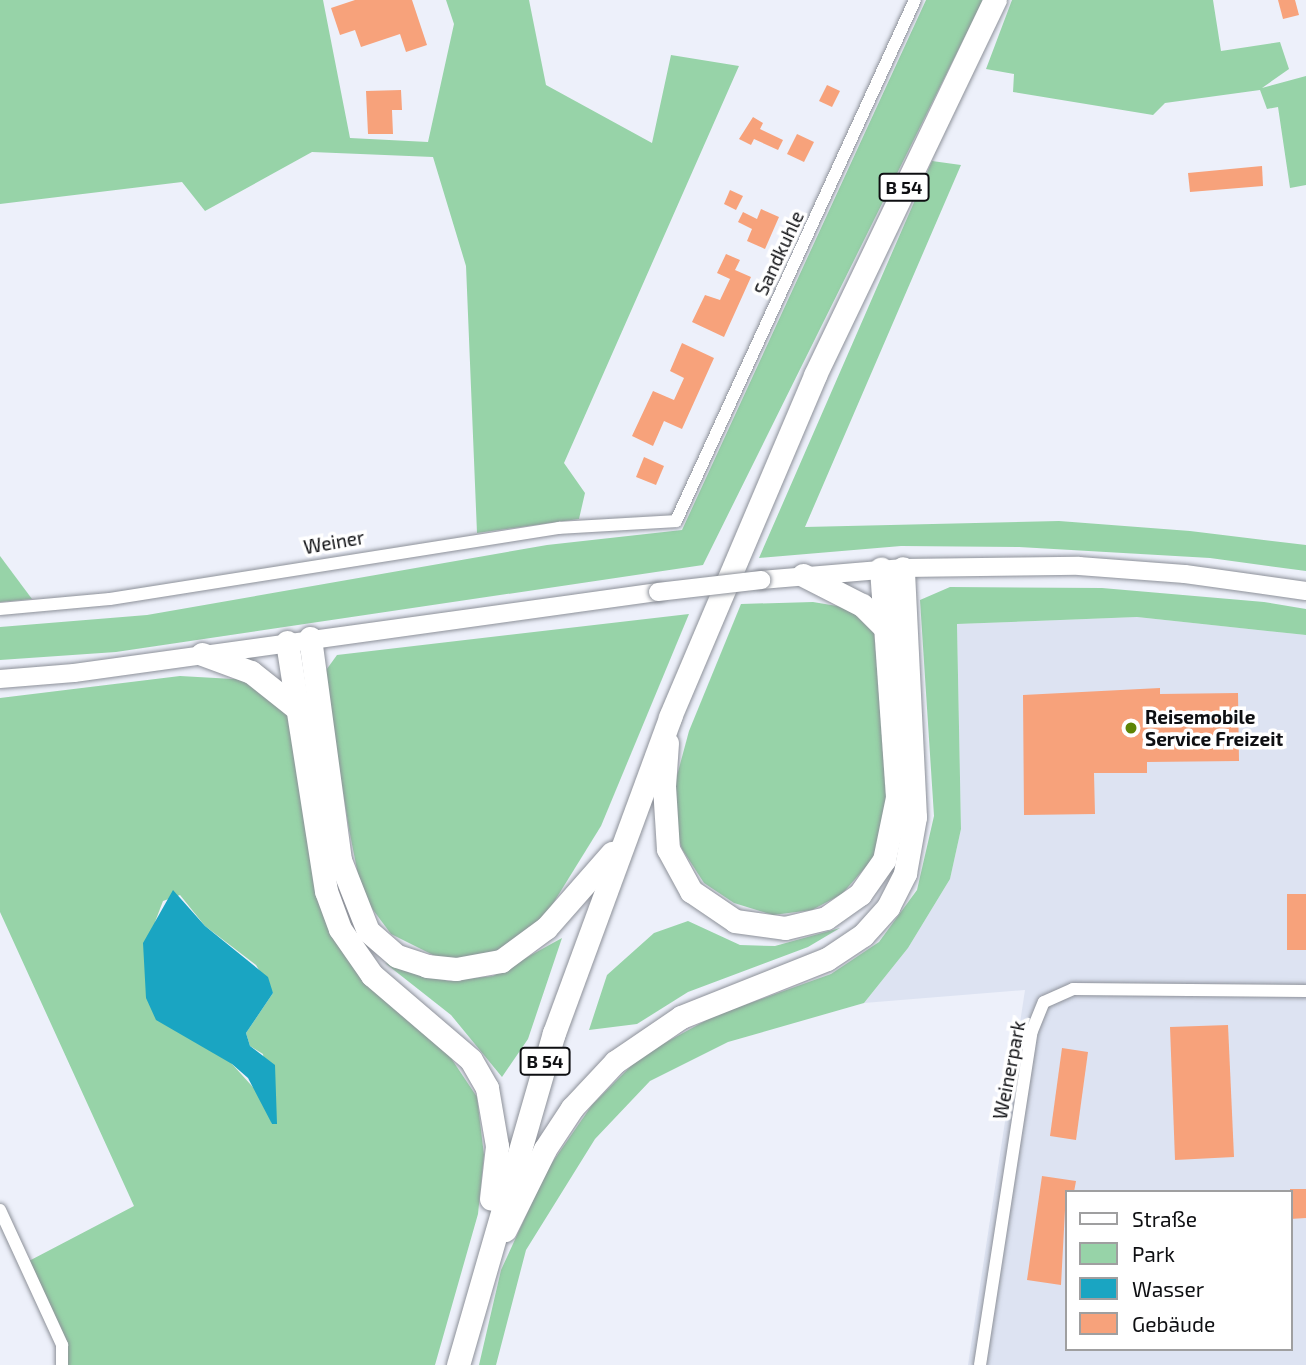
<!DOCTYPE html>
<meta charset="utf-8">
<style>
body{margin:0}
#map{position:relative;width:1306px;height:1365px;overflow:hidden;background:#edf0fa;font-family:"Exo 2",sans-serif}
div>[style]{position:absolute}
.built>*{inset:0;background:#dde3f2}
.green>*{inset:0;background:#97d3a8}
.water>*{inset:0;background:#1aa5c2}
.building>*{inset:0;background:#f7a27b}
.roads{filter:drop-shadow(0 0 2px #8d9199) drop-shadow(0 0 2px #8d9199)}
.street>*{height:12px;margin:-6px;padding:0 6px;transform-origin:6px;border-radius:6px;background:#fff}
.secondary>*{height:18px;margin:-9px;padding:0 9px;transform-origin:9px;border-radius:9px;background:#fff}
.highway>*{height:23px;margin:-11.5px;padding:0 11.5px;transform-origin:11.5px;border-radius:11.5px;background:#fff}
.bridges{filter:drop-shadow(0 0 2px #8d9199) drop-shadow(0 0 2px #8d9199)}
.secondary-bridge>*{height:18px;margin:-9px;padding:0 9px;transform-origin:9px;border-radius:9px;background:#fff}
.dots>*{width:19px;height:19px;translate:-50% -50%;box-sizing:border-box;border:4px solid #fff;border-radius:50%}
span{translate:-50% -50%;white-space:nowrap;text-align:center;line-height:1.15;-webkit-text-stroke:7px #fff;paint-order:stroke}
.shield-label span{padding:2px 5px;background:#fff;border:2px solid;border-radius:5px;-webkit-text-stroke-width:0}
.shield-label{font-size:18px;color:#0e0f12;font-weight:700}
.street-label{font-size:19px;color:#0e0f12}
.poi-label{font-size:19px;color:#0e0f12;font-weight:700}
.left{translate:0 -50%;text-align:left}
.legend{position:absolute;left:1065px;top:1190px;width:228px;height:161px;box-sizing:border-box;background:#fff;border:2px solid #9f9fa0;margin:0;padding:9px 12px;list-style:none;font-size:21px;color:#0e0f12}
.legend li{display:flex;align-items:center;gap:14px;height:35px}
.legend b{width:35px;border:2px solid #9f9fa0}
</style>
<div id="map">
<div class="built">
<div style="clip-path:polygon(evenodd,1137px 617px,1306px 635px,1306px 1365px,968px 1365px,1025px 990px,864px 1003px,908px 948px,950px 879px,961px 829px,957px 624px,1137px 617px,1066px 1192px,1290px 1192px,1290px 1349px,1066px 1349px,1066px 1192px)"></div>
</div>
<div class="green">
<div style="clip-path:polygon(0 0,323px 0,350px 138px,428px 142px,454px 24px,446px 0,529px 0,546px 85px,652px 143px,671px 55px,739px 66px,564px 463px,585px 493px,579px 519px,477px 533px,466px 266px,433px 157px,312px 152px,205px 211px,182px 182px,0 204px)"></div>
<div style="clip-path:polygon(926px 0,983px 0,703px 565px,116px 652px,0 660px,0 627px,147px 615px,547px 545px,682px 530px)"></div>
<div style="clip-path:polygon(1012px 0,1213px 0,1221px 51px,1280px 42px,1289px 69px,1262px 88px,1306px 76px,1306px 185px,1290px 188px,1278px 107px,1267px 109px,1260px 90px,1165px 103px,1153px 115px,1013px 92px,1014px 74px,986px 69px)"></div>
<div style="clip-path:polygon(932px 161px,961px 165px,805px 527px,1059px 521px,1190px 531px,1306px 545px,1306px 571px,1210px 558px,1019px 547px,901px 546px,759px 558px)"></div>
<div style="clip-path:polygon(0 556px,32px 599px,0 602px)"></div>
<div style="clip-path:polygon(950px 587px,1102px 588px,1264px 602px,1306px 609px,1306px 635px,1137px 617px,957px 624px,961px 829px,950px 879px,908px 948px,864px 1003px,728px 1042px,650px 1081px,595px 1139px,526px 1250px,496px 1365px,479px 1365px,501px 1270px,547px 1170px,592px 1105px,641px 1056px,714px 1016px,831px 974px,879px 942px,917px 890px,934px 816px,920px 600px)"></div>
<div style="clip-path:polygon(813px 602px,849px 608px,874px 631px,888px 803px,878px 853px,842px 894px,812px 910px,773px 915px,734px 903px,704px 883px,682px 849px,671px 815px,675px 783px,689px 731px,741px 604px)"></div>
<div style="clip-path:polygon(689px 614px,601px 826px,541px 923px,490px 960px,437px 957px,391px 934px,362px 895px,349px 829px,324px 673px,337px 655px)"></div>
<div style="clip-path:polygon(evenodd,180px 676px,251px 680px,277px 695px,290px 719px,315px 890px,439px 1040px,477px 1097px,484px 1155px,478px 1214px,435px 1365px,57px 1365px,66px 1350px,27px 1262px,134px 1206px,0 912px,0 698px,180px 676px,180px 895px,205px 926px,256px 965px,273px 993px,246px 1033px,250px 1046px,263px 1054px,272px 1124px,261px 1096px,232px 1064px,155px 922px,163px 901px,180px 895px)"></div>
<div style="clip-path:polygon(688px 921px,740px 945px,775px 946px,840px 928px,808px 947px,688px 992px,637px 1024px,589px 1030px,607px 975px,654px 933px)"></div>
<div style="clip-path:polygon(562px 938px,528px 1039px,502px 1077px,451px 1015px,385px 963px,448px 981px,493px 976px)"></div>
</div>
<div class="water">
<div style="clip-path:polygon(173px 890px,205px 926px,268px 977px,273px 993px,246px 1033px,250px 1046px,275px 1065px,277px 1124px,272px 1124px,248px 1078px,232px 1064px,156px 1020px,146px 998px,143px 943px)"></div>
</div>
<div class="building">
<div style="clip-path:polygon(355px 0,412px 0,427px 45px,406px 52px,400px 34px,361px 47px,355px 30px,340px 35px,331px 8px)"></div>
<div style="clip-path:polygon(1278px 0,1295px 0,1299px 15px,1283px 19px)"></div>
<div style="clip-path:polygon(827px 85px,840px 91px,832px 107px,819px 101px)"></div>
<div style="clip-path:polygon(401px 90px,402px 110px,392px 110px,393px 134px,368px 134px,366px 91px)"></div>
<div style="clip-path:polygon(753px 117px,763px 123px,760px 129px,783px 140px,778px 150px,754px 139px,751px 145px,739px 139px)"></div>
<div style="clip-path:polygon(797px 134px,814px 142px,804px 162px,787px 154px)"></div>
<div style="clip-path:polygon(1262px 166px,1263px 186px,1190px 192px,1188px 173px)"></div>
<div style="clip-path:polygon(730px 190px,743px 196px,736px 210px,724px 204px)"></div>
<div style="clip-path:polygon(761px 209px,779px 217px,765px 249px,747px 241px,752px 229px,738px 222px,743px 212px,757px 219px)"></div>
<div style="clip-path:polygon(726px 254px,740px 260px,735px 270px,751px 277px,724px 337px,692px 322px,705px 295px,720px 300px,730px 279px,717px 273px)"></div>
<div style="clip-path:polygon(682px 343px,714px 358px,682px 429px,664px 421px,653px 446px,632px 436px,653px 391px,674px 400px,684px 378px,670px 371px)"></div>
<div style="clip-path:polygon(644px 457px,664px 466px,656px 485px,636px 477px)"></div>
<div style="clip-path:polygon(1160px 688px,1160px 694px,1238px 693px,1239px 761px,1147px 762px,1147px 773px,1094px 773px,1095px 814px,1024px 815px,1023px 695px)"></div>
<div style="clip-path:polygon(1287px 894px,1306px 894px,1306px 950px,1287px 950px)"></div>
<div style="clip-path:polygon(1228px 1025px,1234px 1157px,1175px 1160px,1170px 1027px)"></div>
<div style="clip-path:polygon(1062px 1048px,1088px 1052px,1076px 1140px,1050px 1136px)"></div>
<div style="clip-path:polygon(1042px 1176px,1076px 1181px,1074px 1192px,1066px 1192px,1061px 1285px,1027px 1280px)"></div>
<div style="clip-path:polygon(1290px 1189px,1306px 1189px,1306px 1218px,1290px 1219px)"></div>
</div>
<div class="roads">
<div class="street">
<div style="left:0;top:609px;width:110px;rotate:-5.2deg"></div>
<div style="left:110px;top:599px;width:455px;rotate:-9deg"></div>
<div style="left:559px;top:528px;width:117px;rotate:-3.4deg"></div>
<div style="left:676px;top:521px;width:573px;rotate:-65.36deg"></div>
<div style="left:0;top:1210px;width:149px;rotate:65.3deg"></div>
<div style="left:62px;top:1345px;width:20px;rotate:90deg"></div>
<div style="left:980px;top:1365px;width:338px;rotate:-81.2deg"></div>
<div style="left:1032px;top:1031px;width:31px;rotate:-68deg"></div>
<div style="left:1044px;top:1002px;width:32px;rotate:-24deg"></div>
<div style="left:1073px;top:989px;width:233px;rotate:0.5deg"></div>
</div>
<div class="secondary">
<div style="left:761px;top:580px;width:143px;rotate:-4.8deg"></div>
<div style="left:903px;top:568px;width:176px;rotate:-0.7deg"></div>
<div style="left:1079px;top:566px;width:106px;rotate:4.3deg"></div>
<div style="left:1185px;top:574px;width:122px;rotate:8deg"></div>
<div style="left:0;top:679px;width:74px;rotate:-4.6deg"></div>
<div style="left:74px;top:673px;width:590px;rotate:-7.9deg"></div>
</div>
<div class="highway">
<div style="left:803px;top:575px;width:66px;rotate:27deg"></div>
<div style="left:862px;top:605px;width:35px;rotate:45deg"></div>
<div style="left:310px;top:638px;width:224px;rotate:82.3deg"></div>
<div style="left:340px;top:860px;width:76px;rotate:68.5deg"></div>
<div style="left:368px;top:931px;width:38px;rotate:41deg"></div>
<div style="left:397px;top:956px;width:32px;rotate:18deg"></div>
<div style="left:427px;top:966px;width:29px;rotate:6deg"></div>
<div style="left:456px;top:969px;width:46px;rotate:-10.1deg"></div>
<div style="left:501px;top:961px;width:56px;rotate:-36.3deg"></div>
<div style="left:546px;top:928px;width:100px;rotate:-48.7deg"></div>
<div style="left:287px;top:642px;width:252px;rotate:81.1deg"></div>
<div style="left:326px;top:891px;width:40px;rotate:69.8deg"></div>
<div style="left:340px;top:929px;width:56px;rotate:55.2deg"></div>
<div style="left:372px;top:975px;width:130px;rotate:40.6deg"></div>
<div style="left:471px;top:1060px;width:32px;rotate:60deg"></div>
<div style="left:487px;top:1088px;width:59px;rotate:80.2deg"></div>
<div style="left:497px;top:1146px;width:53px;rotate:96.5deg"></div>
<div style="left:202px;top:654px;width:52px;rotate:20.2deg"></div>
<div style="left:251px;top:672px;width:61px;rotate:38.4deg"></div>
<div style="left:667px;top:743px;width:43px;rotate:94deg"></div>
<div style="left:664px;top:786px;width:63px;rotate:86.4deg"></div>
<div style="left:668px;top:849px;width:48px;rotate:61.3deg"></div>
<div style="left:691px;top:891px;width:53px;rotate:34.3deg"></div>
<div style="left:735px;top:921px;width:50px;rotate:8deg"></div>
<div style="left:785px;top:928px;width:42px;rotate:-13.7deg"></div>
<div style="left:826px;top:918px;width:42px;rotate:-35.2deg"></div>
<div style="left:860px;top:894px;width:42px;rotate:-54.8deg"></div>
<div style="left:884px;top:860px;width:64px;rotate:-78.3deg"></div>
<div style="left:897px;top:797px;width:229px;rotate:-94deg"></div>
<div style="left:505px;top:1230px;width:90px;rotate:-63.7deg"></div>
<div style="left:545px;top:1149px;width:49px;rotate:-56.6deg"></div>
<div style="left:572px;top:1108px;width:63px;rotate:-46.9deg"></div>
<div style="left:615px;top:1062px;width:80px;rotate:-34.3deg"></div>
<div style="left:681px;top:1017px;width:157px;rotate:-21.7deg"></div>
<div style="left:827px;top:959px;width:43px;rotate:-33.7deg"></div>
<div style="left:863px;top:935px;width:38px;rotate:-48deg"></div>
<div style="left:888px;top:907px;width:38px;rotate:-63deg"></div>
<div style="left:905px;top:873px;width:57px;rotate:-79.9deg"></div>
<div style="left:915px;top:817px;width:249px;rotate:-92.8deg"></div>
<div style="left:458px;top:1365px;width:346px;rotate:-73.9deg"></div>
<div style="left:554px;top:1033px;width:337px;rotate:-69.8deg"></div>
<div style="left:670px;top:717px;width:371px;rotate:-67deg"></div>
<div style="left:815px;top:375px;width:416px;rotate:-64.4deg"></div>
</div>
</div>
<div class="bridges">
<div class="secondary-bridge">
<div style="left:658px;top:592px;width:104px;rotate:-6.6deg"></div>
</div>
</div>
<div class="dots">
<div style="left:1131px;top:728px;background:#5e8406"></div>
</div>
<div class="shield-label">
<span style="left:904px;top:187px">B 54</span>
<span style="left:545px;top:1061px">B 54</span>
</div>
<div class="street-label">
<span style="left:779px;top:253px;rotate:-65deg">Sandkuhle</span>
<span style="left:334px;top:542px;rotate:-10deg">Weiner</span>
<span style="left:1009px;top:1070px;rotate:-79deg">Weinerpark</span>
</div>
<div class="poi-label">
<span class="left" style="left:1145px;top:728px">Reisemobile<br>Service Freizeit</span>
</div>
<ul class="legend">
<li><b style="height:9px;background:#fff"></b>Straße</li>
<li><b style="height:19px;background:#97d3a8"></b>Park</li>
<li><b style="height:19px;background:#1aa5c2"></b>Wasser</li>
<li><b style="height:19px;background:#f7a27b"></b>Gebäude</li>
</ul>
</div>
